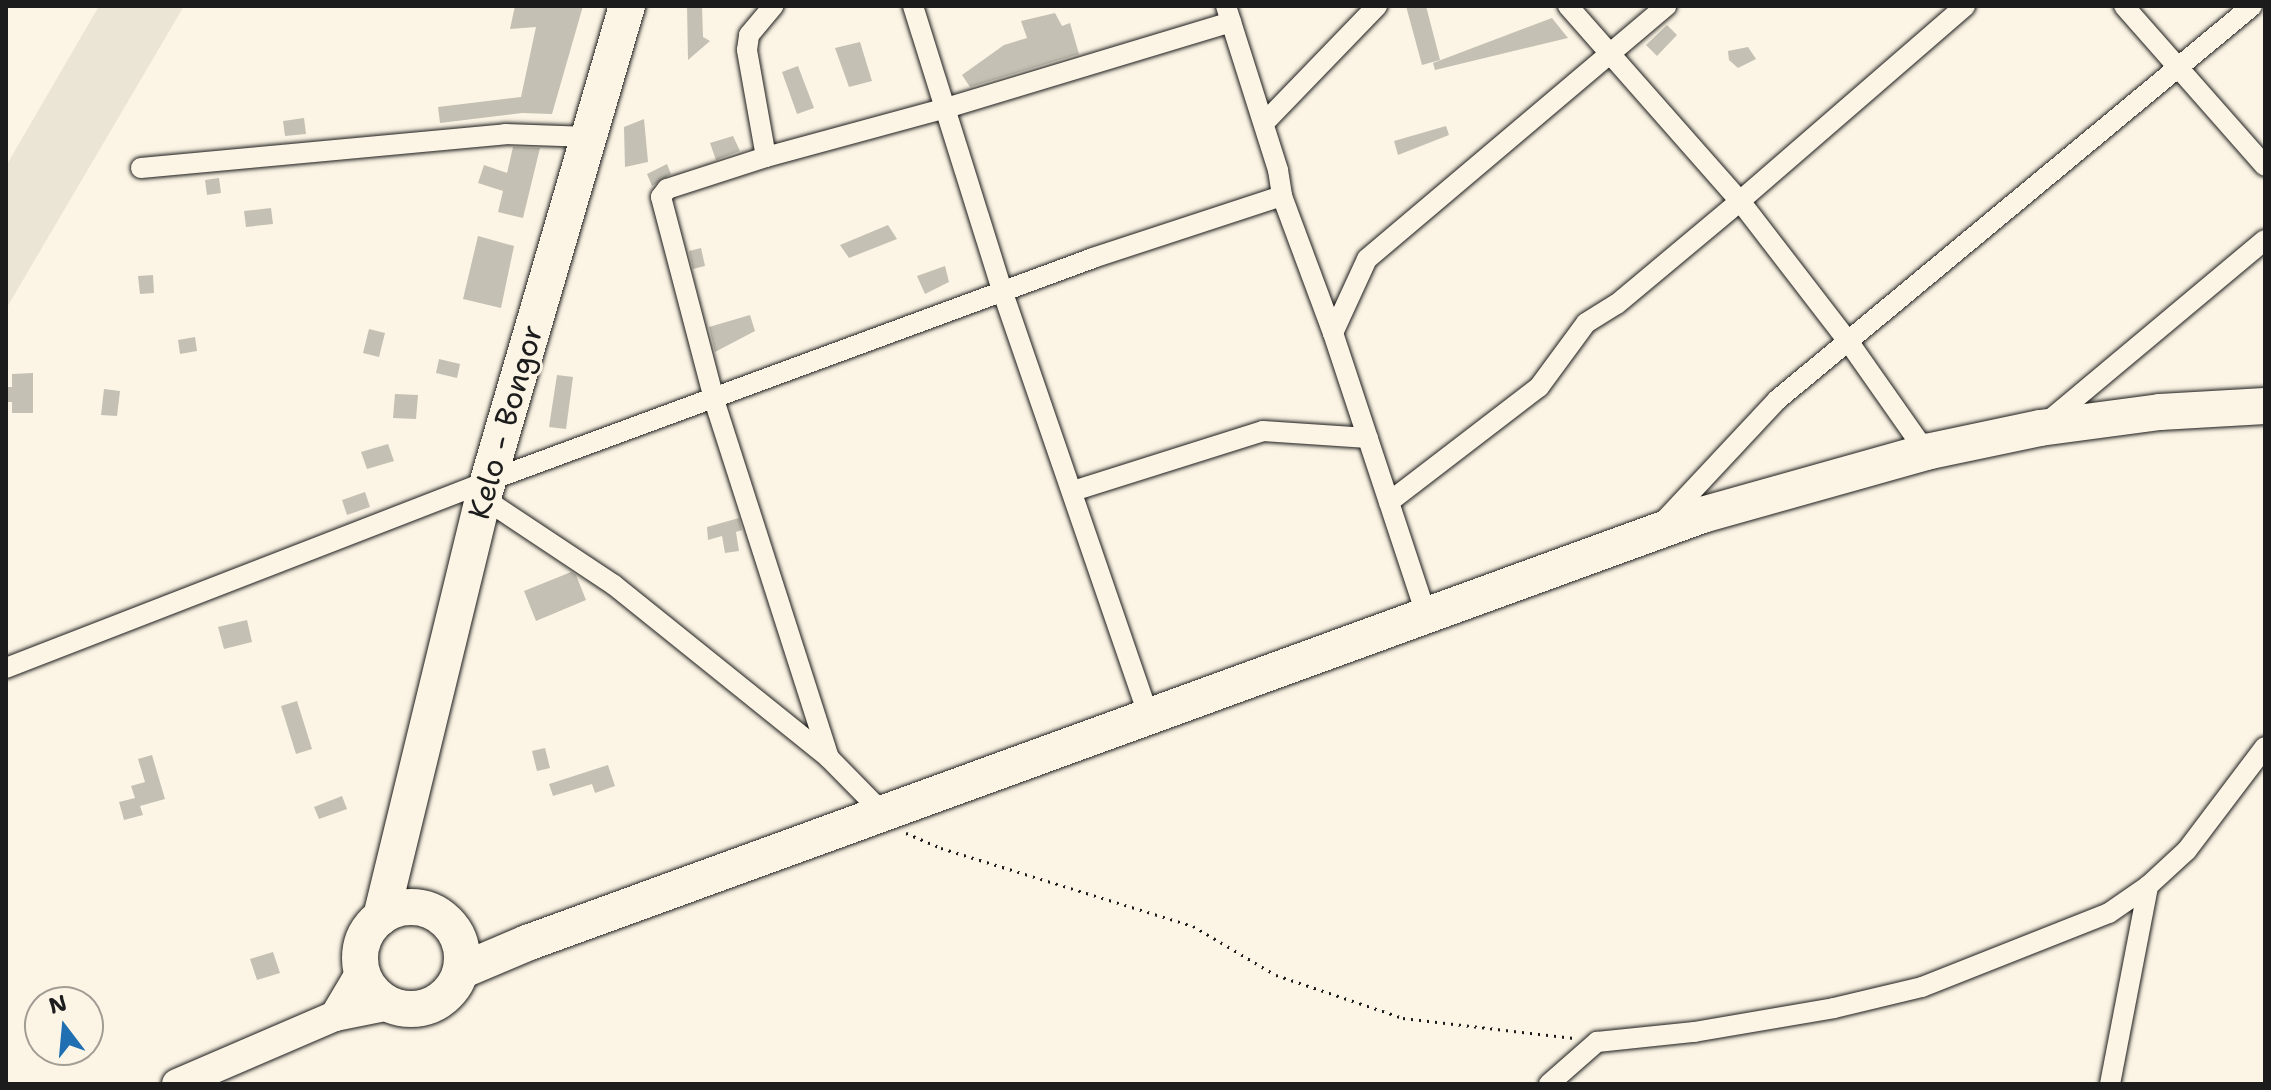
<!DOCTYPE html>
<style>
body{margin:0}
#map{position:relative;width:2271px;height:1090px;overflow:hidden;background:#fcf5e5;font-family:"Shantell Sans",sans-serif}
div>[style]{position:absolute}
.built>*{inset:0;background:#ebe5d6}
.building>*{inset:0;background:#c4c0b3}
.path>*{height:3px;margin-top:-1.5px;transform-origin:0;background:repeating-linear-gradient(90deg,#1c1c1c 0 2px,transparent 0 8px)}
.roads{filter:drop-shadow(0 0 2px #1c1c1c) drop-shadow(0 0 2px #1c1c1c)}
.street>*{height:20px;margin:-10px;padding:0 10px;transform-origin:10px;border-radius:10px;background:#fcf5e5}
.primary>*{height:30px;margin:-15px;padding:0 15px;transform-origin:15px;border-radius:15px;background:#fcf5e5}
.highway>*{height:36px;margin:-18px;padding:0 18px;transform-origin:18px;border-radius:18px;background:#fcf5e5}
.highway>.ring{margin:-18px;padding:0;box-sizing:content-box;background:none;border:36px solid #fcf5e5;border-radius:50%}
span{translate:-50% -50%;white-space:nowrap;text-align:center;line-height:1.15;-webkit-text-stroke:6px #fcf5e5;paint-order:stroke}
.street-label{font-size:30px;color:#1c1c1c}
.frame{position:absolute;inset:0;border:8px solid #1c1c1c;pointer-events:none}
.north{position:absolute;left:24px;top:986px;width:80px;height:80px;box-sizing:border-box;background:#fcf5e5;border:2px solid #a29e95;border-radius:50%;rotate:344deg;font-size:22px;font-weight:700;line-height:32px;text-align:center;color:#1c1c1c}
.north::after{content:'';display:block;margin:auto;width:28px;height:36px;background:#1f6fb2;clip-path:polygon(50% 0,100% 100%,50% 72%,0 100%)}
</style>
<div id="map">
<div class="built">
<div style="clip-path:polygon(99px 6px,184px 6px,6px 309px,6px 166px)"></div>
</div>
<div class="building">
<div style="clip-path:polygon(515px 6px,583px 6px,552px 114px,522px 113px,440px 123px,438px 107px,521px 97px,536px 27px,510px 29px)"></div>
<div style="clip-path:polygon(687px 6px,702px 6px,703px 37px,710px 41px,688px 60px)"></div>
<div style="clip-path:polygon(1406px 6px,1426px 6px,1440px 60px,1422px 65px)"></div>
<div style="clip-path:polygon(1055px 13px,1062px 26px,1070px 23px,1079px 54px,970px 87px,962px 75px,1004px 45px,1027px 38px,1021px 21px)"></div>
<div style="clip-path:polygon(1552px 18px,1568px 38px,1435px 70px,1433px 63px)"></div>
<div style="clip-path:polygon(1667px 25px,1677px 35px,1657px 56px,1646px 45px)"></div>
<div style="clip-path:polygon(860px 42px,872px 81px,849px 87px,835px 48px)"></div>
<div style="clip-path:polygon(1748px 47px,1756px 59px,1738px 68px,1729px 60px,1728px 51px)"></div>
<div style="clip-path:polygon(798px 66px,814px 108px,797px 114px,782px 72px)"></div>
<div style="clip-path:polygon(304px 118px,306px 134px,285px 136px,283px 121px)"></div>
<div style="clip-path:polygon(644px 119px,648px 162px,625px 167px,624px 127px)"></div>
<div style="clip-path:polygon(1446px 126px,1449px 135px,1398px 155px,1394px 141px)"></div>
<div style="clip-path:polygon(733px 136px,740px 151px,716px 160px,710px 143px)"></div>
<div style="clip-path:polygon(513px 147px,540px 148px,523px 218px,498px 212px,503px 191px,478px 183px,484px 165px,507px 173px)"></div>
<div style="clip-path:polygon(667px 164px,671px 174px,652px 186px,647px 174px)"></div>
<div style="clip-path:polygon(219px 178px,221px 193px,207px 195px,205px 180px)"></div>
<div style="clip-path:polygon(271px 208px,273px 224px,246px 227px,244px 211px)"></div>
<div style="clip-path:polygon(888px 225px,897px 239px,849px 258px,840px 245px)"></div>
<div style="clip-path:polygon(478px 236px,514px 246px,501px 308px,463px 299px)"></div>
<div style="clip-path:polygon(701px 248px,705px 266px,693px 269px,689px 251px)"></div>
<div style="clip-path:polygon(945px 266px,949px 282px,925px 294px,917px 276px)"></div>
<div style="clip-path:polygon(153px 275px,154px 293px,140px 294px,138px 276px)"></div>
<div style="clip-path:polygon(750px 315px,755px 331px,715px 352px,709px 327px)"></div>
<div style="clip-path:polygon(369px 329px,385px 333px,379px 357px,363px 353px)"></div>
<div style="clip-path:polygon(195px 337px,197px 351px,180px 354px,178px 340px)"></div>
<div style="clip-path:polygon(439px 359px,460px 364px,457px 378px,436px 373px)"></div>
<div style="clip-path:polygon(33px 373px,33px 413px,12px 413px,12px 402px,6px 402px,6px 387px,12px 387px,12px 374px)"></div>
<div style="clip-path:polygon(557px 375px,573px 377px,566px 429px,549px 427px)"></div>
<div style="clip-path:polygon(104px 389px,120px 391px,117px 416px,101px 415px)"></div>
<div style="clip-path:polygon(395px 394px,418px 395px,416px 419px,393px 418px)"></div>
<div style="clip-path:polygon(388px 444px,394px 461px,367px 469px,361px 452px)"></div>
<div style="clip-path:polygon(365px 492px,370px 507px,347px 515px,342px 500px)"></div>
<div style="clip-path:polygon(739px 518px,742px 530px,736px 532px,739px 551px,725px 553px,722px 536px,708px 540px,707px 527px)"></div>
<div style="clip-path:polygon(571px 572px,576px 575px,586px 600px,536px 621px,524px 591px)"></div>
<div style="clip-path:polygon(247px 620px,252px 642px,224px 649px,218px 627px)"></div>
<div style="clip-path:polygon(297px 701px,312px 749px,296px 754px,281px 706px)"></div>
<div style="clip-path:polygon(545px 748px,550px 768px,537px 771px,532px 751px)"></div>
<div style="clip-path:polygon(152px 755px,165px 799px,140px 806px,143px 815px,124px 820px,119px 802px,135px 798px,131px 786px,145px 782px,138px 759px)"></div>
<div style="clip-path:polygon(608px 765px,615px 786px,595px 793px,592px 784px,553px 796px,549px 784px)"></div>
<div style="clip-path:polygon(342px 796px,347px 809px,319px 819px,314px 807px)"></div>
<div style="clip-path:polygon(273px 952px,280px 973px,257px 980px,250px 959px)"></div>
</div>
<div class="path">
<div style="left:906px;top:833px;width:38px;rotate:23deg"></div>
<div style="left:941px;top:848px;width:264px;rotate:17.2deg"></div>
<div style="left:1193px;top:926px;width:96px;rotate:30.6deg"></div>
<div style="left:1276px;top:975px;width:134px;rotate:18.7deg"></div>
<div style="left:1403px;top:1018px;width:172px;rotate:6.7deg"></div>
</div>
<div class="roads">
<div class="street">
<div style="left:913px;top:6px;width:301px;rotate:72.6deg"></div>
<div style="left:1003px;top:293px;width:449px;rotate:71deg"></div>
<div style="left:1226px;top:6px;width:172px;rotate:72.4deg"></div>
<div style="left:1278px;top:170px;width:26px;rotate:81deg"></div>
<div style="left:1282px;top:196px;width:146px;rotate:69.6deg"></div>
<div style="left:1333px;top:333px;width:297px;rotate:71.7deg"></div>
<div style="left:1568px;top:6px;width:260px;rotate:48.6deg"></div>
<div style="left:1740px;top:201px;width:177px;rotate:52.4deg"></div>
<div style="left:1848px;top:341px;width:136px;rotate:54.9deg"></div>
<div style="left:2124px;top:6px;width:213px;rotate:48.6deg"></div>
<div style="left:1264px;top:123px;width:163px;rotate:-46deg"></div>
<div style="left:766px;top:157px;width:109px;rotate:-100.1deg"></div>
<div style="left:747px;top:50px;width:15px;rotate:-82deg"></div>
<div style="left:749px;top:35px;width:38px;rotate:-50deg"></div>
<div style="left:141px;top:168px;width:366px;rotate:-5.3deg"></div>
<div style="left:505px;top:134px;width:84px;rotate:2deg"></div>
<div style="left:1333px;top:333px;width:81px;rotate:-65.3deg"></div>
<div style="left:1367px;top:259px;width:392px;rotate:-40.2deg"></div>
<div style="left:2046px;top:423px;width:285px;rotate:-39.9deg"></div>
<div style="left:1073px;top:491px;width:199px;rotate:-17.5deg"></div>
<div style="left:1263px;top:431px;width:105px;rotate:3.8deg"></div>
<div style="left:483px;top:498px;width:157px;rotate:33.6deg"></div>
<div style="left:614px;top:585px;width:276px;rotate:38.8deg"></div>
<div style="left:829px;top:758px;width:80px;rotate:45.5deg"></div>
<div style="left:1389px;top:502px;width:189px;rotate:-37.5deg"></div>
<div style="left:1539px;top:387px;width:79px;rotate:-53.7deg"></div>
<div style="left:1586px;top:323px;width:36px;rotate:-32deg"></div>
<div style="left:1617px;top:304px;width:160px;rotate:-39.9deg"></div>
<div style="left:1740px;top:201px;width:298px;rotate:-40.9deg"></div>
<div style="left:1662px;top:523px;width:168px;rotate:-46.9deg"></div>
<div style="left:1777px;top:400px;width:617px;rotate:-39.67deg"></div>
<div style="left:6px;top:668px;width:517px;rotate:-21.2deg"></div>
<div style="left:488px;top:481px;width:645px;rotate:-20.23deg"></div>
<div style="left:1093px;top:258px;width:199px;rotate:-18.2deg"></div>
<div style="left:829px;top:758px;width:377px;rotate:-107.8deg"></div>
<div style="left:714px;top:399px;width:209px;rotate:-104.7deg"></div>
<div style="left:661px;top:197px;width:10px;rotate:-53deg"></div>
<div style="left:667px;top:189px;width:104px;rotate:-17.9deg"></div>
<div style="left:766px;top:157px;width:183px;rotate:-15.2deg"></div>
<div style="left:943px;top:109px;width:301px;rotate:-16.8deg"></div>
<div style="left:1549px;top:1084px;width:64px;rotate:-41.2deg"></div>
<div style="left:1597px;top:1042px;width:98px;rotate:-5.9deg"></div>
<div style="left:1694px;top:1032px;width:142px;rotate:-9.7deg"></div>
<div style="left:1834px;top:1008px;width:90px;rotate:-13.4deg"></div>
<div style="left:1922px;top:987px;width:201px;rotate:-21.6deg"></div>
<div style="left:2109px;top:913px;width:47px;rotate:-34.7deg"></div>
<div style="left:2148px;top:886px;width:53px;rotate:-42.7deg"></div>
<div style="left:2187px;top:850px;width:129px;rotate:-52.9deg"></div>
<div style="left:2110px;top:1084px;width:202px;rotate:-79.1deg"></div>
</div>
<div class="primary">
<div style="left:335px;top:1016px;width:51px;rotate:-59.4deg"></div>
<div style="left:177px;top:1084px;width:172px;rotate:-23.3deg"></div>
<div style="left:335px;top:1016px;width:56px;rotate:-11.3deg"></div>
</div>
<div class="highway">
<div class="ring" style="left:360px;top:907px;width:66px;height:66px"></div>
<div style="left:381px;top:917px;width:431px;rotate:-76.3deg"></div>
<div style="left:483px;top:498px;width:513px;rotate:-73.69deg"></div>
<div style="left:461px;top:971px;width:72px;rotate:-23deg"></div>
<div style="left:527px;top:943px;width:1251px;rotate:-20.01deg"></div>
<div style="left:1702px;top:515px;width:233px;rotate:-15.7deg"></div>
<div style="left:1926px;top:452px;width:116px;rotate:-11.9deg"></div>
<div style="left:2040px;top:428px;width:121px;rotate:-7.6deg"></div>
<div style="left:2160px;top:412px;width:105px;rotate:-3.3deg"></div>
</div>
</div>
<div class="street-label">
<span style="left:506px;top:422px;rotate:-74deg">Kelo - Bongor</span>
</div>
<div class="frame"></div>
<div class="north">N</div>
</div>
